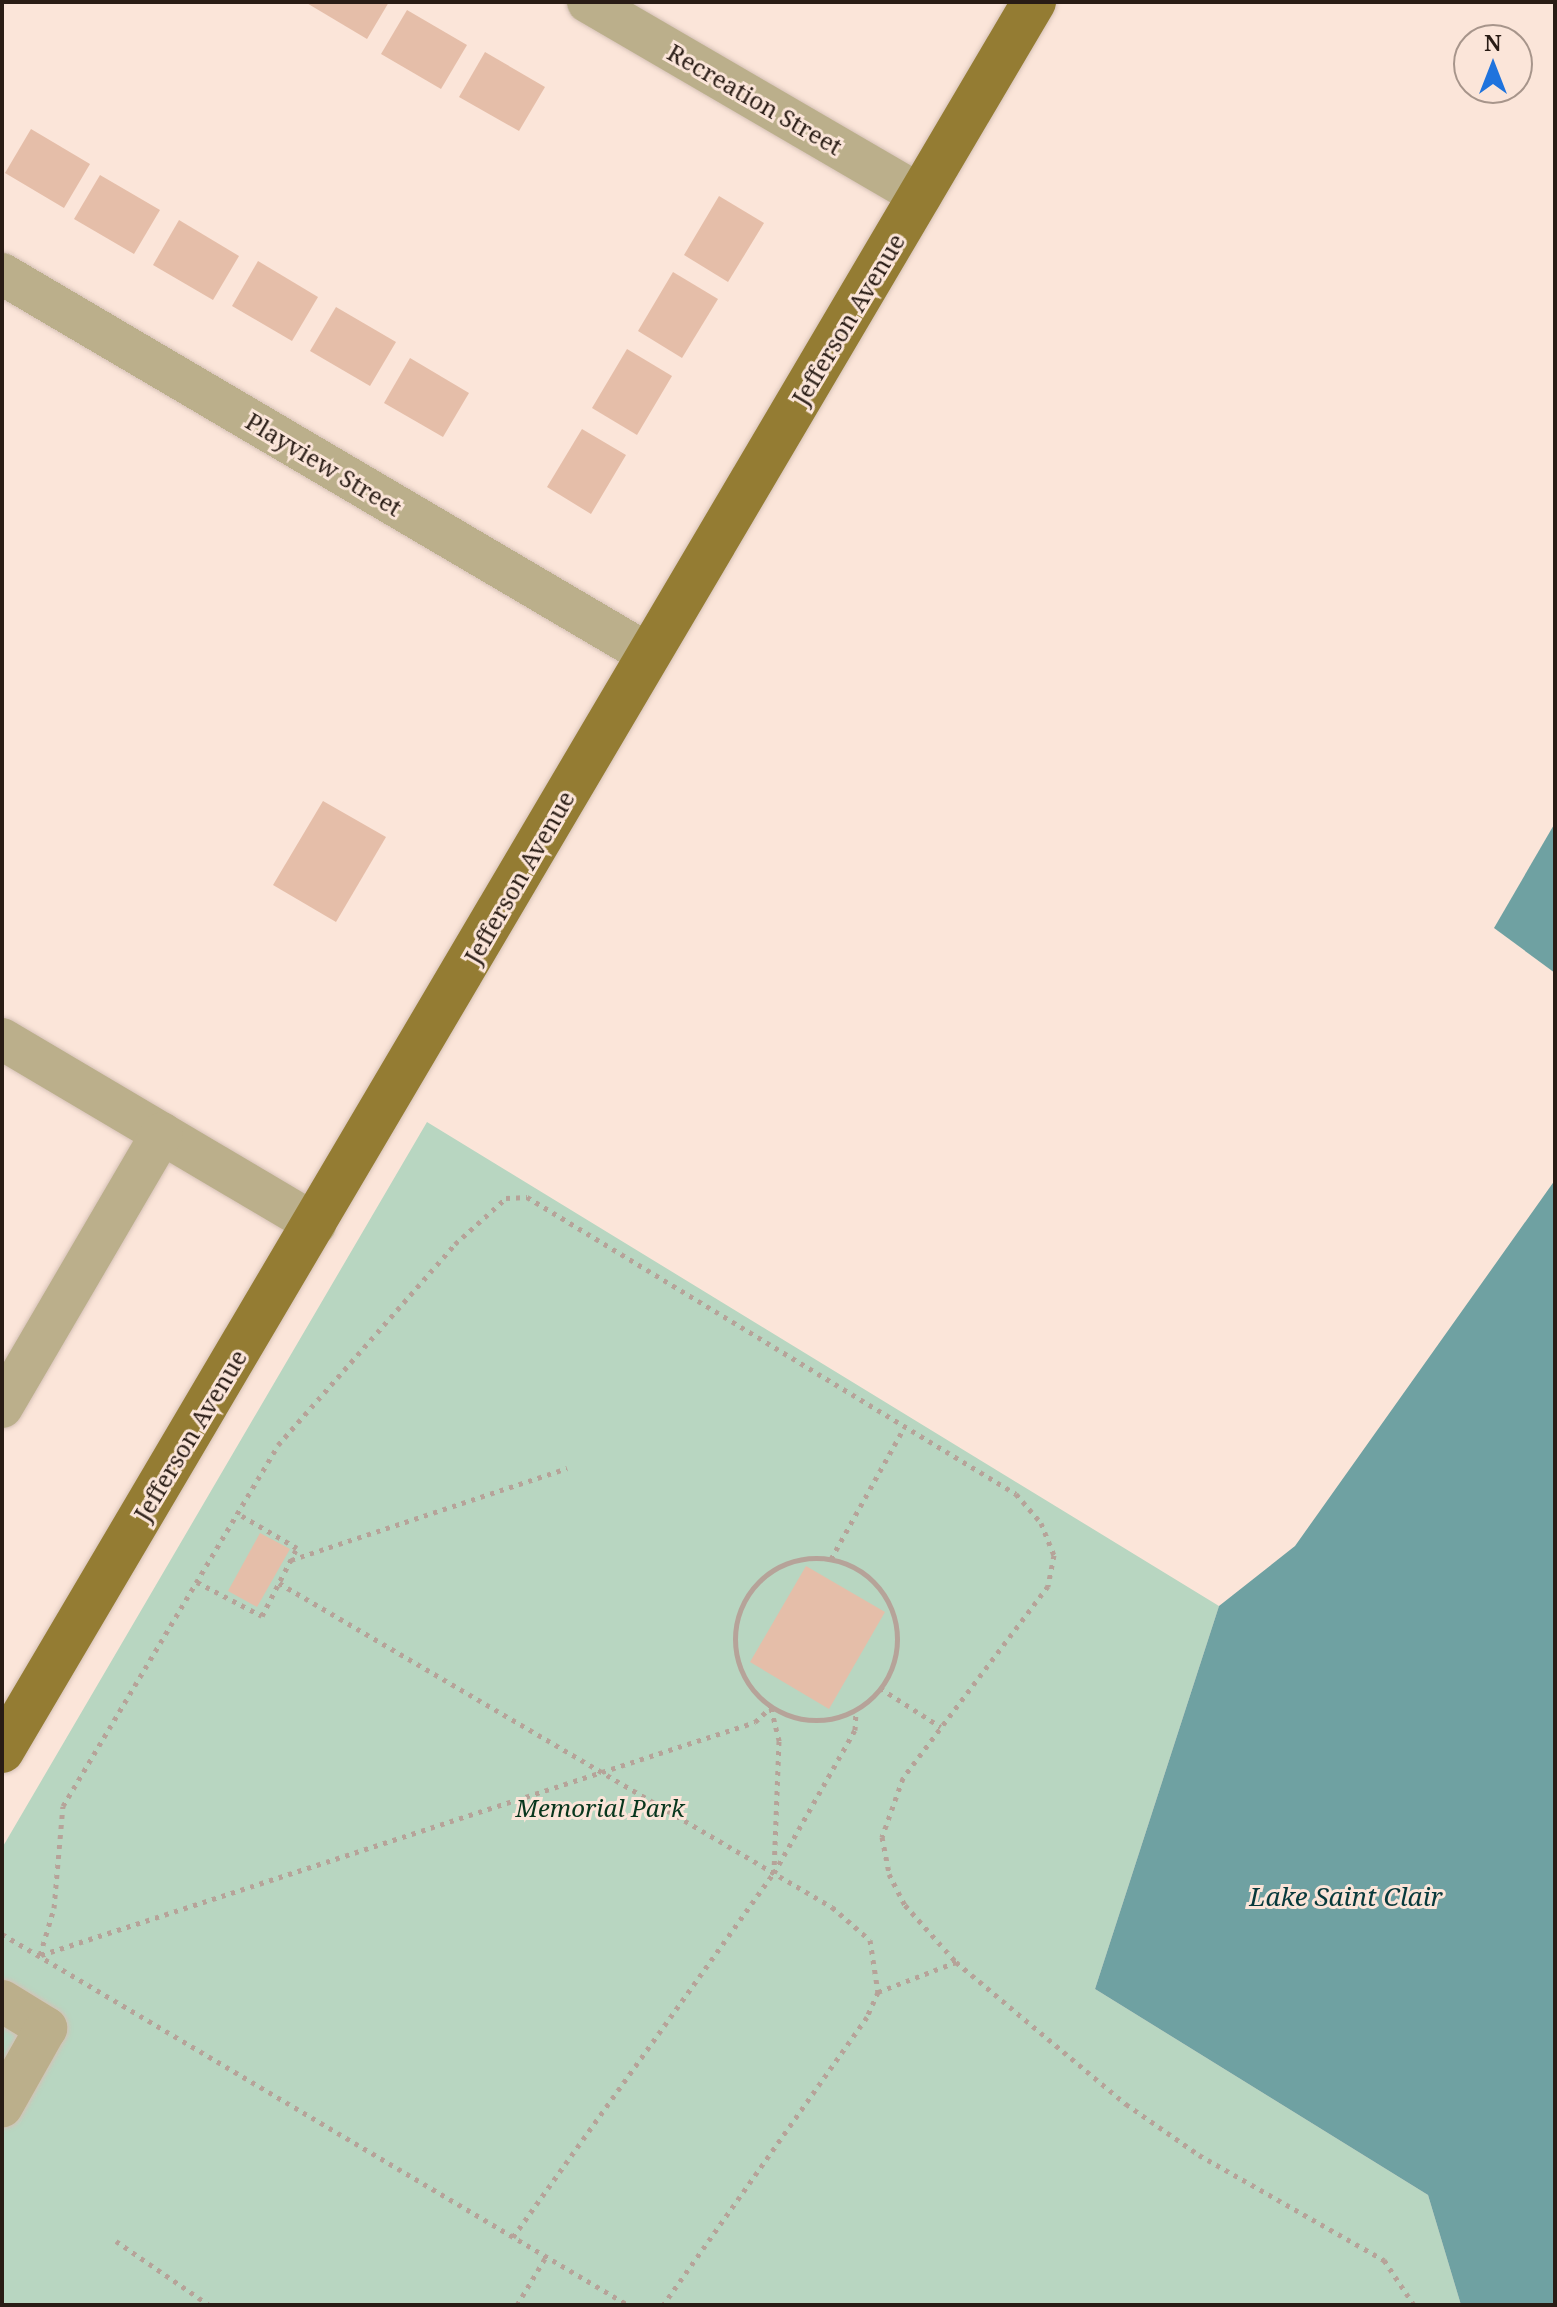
<!DOCTYPE html>
<style>
body{margin:0}
#map{position:relative;width:1557px;height:2307px;overflow:hidden;background:#fbe5d9;font-family:"Noto Serif",serif}
div>[style]{position:absolute}
.green>*{inset:0;background:#b8d6c1}
.water>*{inset:0;background:#6fa1a2}
.building>*{inset:0;background:#e5bea9}
.path>*{height:5px;margin-top:-2.5px;transform-origin:0;background:repeating-linear-gradient(90deg,#b6a399 0 4px,transparent 0 10px)}
.path>.ring{margin:-2.5px;padding:0;box-sizing:content-box;background:none;border:5px solid #b6a399;border-radius:50%}
.roads{filter:drop-shadow(0 0 2px #d5c1b6) drop-shadow(0 0 2px #d5c1b6)}
.minor>*{height:42px;margin:-21px;padding:0 21px;transform-origin:21px;border-radius:21px;background:#bbaf8b}
.major>*{height:44px;margin:-22px;padding:0 22px;transform-origin:22px;border-radius:22px;background:#947c33}
span{translate:-50% -50%;white-space:nowrap;text-align:center;line-height:1.15;-webkit-text-stroke:6px #fbe5d9;paint-order:stroke}
.street-label{font-size:24px;color:#291c15}
.park-label{font-size:24px;color:#08361d;font-style:italic}
.water-label{font-size:26px;color:#07393b;font-style:italic}
.frame{position:absolute;inset:0;border:4px solid #291c15;pointer-events:none}
.north{position:absolute;left:1453px;top:24px;width:80px;height:80px;box-sizing:border-box;background:#fbe5d9;border:2px solid #a7958b;border-radius:50%;rotate:0deg;font-size:22px;font-weight:700;line-height:32px;text-align:center;color:#291c15}
.north::after{content:'';display:block;margin:auto;width:28px;height:36px;background:#1f73dd;clip-path:polygon(50% 0,100% 100%,50% 72%,0 100%)}
</style>
<div id="map">
<div class="green">
<div style="clip-path:polygon(427px 1122px,1219px 1606px,1095px 1989px,1428px 2195px,1461px 2305px,2px 2305px,2px 1848px)"></div>
</div>
<div class="water">
<div style="clip-path:polygon(1555px 823px,1555px 973px,1494px 928px)"></div>
<div style="clip-path:polygon(1555px 1180px,1555px 2305px,1461px 2305px,1428px 2195px,1095px 1989px,1219px 1606px,1295px 1546px)"></div>
</div>
<div class="building">
<div style="clip-path:polygon(305px 2px,389px 2px,367px 39px)"></div>
<div style="clip-path:polygon(407px 10px,467px 45px,441px 89px,381px 54px)"></div>
<div style="clip-path:polygon(485px 52px,545px 87px,519px 131px,459px 97px)"></div>
<div style="clip-path:polygon(31px 129px,90px 164px,64px 208px,5px 173px)"></div>
<div style="clip-path:polygon(100px 175px,160px 210px,134px 254px,74px 219px)"></div>
<div style="clip-path:polygon(719px 196px,764px 223px,728px 282px,684px 255px)"></div>
<div style="clip-path:polygon(179px 220px,239px 256px,213px 300px,153px 265px)"></div>
<div style="clip-path:polygon(258px 261px,318px 297px,292px 341px,232px 306px)"></div>
<div style="clip-path:polygon(673px 272px,718px 299px,682px 358px,638px 331px)"></div>
<div style="clip-path:polygon(336px 307px,396px 342px,370px 386px,310px 351px)"></div>
<div style="clip-path:polygon(627px 349px,672px 376px,637px 435px,592px 408px)"></div>
<div style="clip-path:polygon(410px 358px,469px 393px,443px 437px,384px 403px)"></div>
<div style="clip-path:polygon(582px 429px,626px 455px,591px 514px,547px 487px)"></div>
<div style="clip-path:polygon(323px 801px,386px 837px,336px 922px,273px 885px)"></div>
<div style="clip-path:polygon(260px 1533px,290px 1549px,257px 1607px,228px 1591px)"></div>
<div style="clip-path:polygon(806px 1566px,885px 1612px,829px 1709px,750px 1662px)"></div>
</div>
<div class="path">
<div class="ring" style="left:735px;top:1558px;width:157px;height:157px"></div>
<div style="left:831px;top:1559px;width:150px;rotate:-60.9deg"></div>
<div style="left:291px;top:1560px;width:291px;rotate:-18.4deg"></div>
<div style="left:197px;top:1582px;width:73px;rotate:27.6deg"></div>
<div style="left:262px;top:1616px;width:76px;rotate:-62.8deg"></div>
<div style="left:297px;top:1548px;width:69px;rotate:-149.7deg"></div>
<div style="left:279px;top:1583px;width:641px;rotate:30.37deg"></div>
<div style="left:832px;top:1907px;width:50px;rotate:41deg"></div>
<div style="left:870px;top:1940px;width:53px;rotate:81.3deg"></div>
<div style="left:878px;top:1992px;width:27px;rotate:114deg"></div>
<div style="left:867px;top:2017px;width:353px;rotate:125.3deg"></div>
<div style="left:880px;top:1688px;width:72px;rotate:32.6deg"></div>
<div style="left:771px;top:1708px;width:34px;rotate:76deg"></div>
<div style="left:779px;top:1741px;width:132px;rotate:92.2deg"></div>
<div style="left:2px;top:1934px;width:728px;rotate:30.65deg"></div>
<div style="left:40px;top:1955px;width:49px;rotate:-73.4deg"></div>
<div style="left:54px;top:1908px;width:102px;rotate:-85deg"></div>
<div style="left:63px;top:1806px;width:420px;rotate:-59.2deg"></div>
<div style="left:278px;top:1445px;width:268px;rotate:-48.6deg"></div>
<div style="left:455px;top:1244px;width:69px;rotate:-42deg"></div>
<div style="left:506px;top:1198px;width:21px;rotate:-3deg"></div>
<div style="left:527px;top:1197px;width:572px;rotate:31.27deg"></div>
<div style="left:1016px;top:1494px;width:38px;rotate:49deg"></div>
<div style="left:1041px;top:1523px;width:35px;rotate:68deg"></div>
<div style="left:1054px;top:1555px;width:32px;rotate:101deg"></div>
<div style="left:1048px;top:1586px;width:241px;rotate:127.1deg"></div>
<div style="left:903px;top:1778px;width:63px;rotate:109.6deg"></div>
<div style="left:882px;top:1837px;width:38px;rotate:79deg"></div>
<div style="left:889px;top:1874px;width:35px;rotate:63deg"></div>
<div style="left:905px;top:1905px;width:76px;rotate:48.2deg"></div>
<div style="left:956px;top:1962px;width:222px;rotate:39.9deg"></div>
<div style="left:1126px;top:2104px;width:89px;rotate:34.9deg"></div>
<div style="left:1199px;top:2155px;width:213px;rotate:29.6deg"></div>
<div style="left:1384px;top:2260px;width:54px;rotate:56.3deg"></div>
<div style="left:41px;top:1955px;width:751px;rotate:-18.07deg"></div>
<div style="left:755px;top:1722px;width:22px;rotate:-43deg"></div>
<div style="left:878px;top:1992px;width:84px;rotate:-21deg"></div>
<div style="left:513px;top:2237px;width:448px;rotate:-54.4deg"></div>
<div style="left:774px;top:1873px;width:164px;rotate:-60.5deg"></div>
<div style="left:855px;top:1730px;width:21px;rotate:-87deg"></div>
<div style="left:116px;top:2241px;width:113px;rotate:34.5deg"></div>
<div style="left:517px;top:2305px;width:58px;rotate:-59deg"></div>
</div>
<div class="roads">
<div class="minor">
<div style="left:588px;top:2px;width:385px;rotate:30.2deg"></div>
<div style="left:2px;top:274px;width:747px;rotate:30.48deg"></div>
<div style="left:2px;top:1039px;width:364px;rotate:30.6deg"></div>
<div style="left:2px;top:1407px;width:317px;rotate:-59.7deg"></div>
<div style="left:2px;top:2001px;width:52px;rotate:31.5deg"></div>
<div style="left:46px;top:2028px;width:90px;rotate:119.4deg"></div>
</div>
<div class="major">
<div style="left:2px;top:1751px;width:2031px;rotate:-59.46deg"></div>
</div>
</div>
<div class="street-label">
<span style="left:755px;top:99px;rotate:30deg">Recreation Street</span>
<span style="left:848px;top:319px;rotate:-59deg">Jefferson Avenue</span>
<span style="left:324px;top:464px;rotate:31deg">Playview Street</span>
<span style="left:519px;top:877px;rotate:-60deg">Jefferson Avenue</span>
<span style="left:190px;top:1435px;rotate:-59deg">Jefferson Avenue</span>
</div>
<div class="park-label">
<span style="left:600px;top:1808px">Memorial Park</span>
</div>
<div class="water-label">
<span style="left:1346px;top:1897px">Lake Saint Clair</span>
</div>
<div class="frame"></div>
<div class="north">N</div>
</div>
